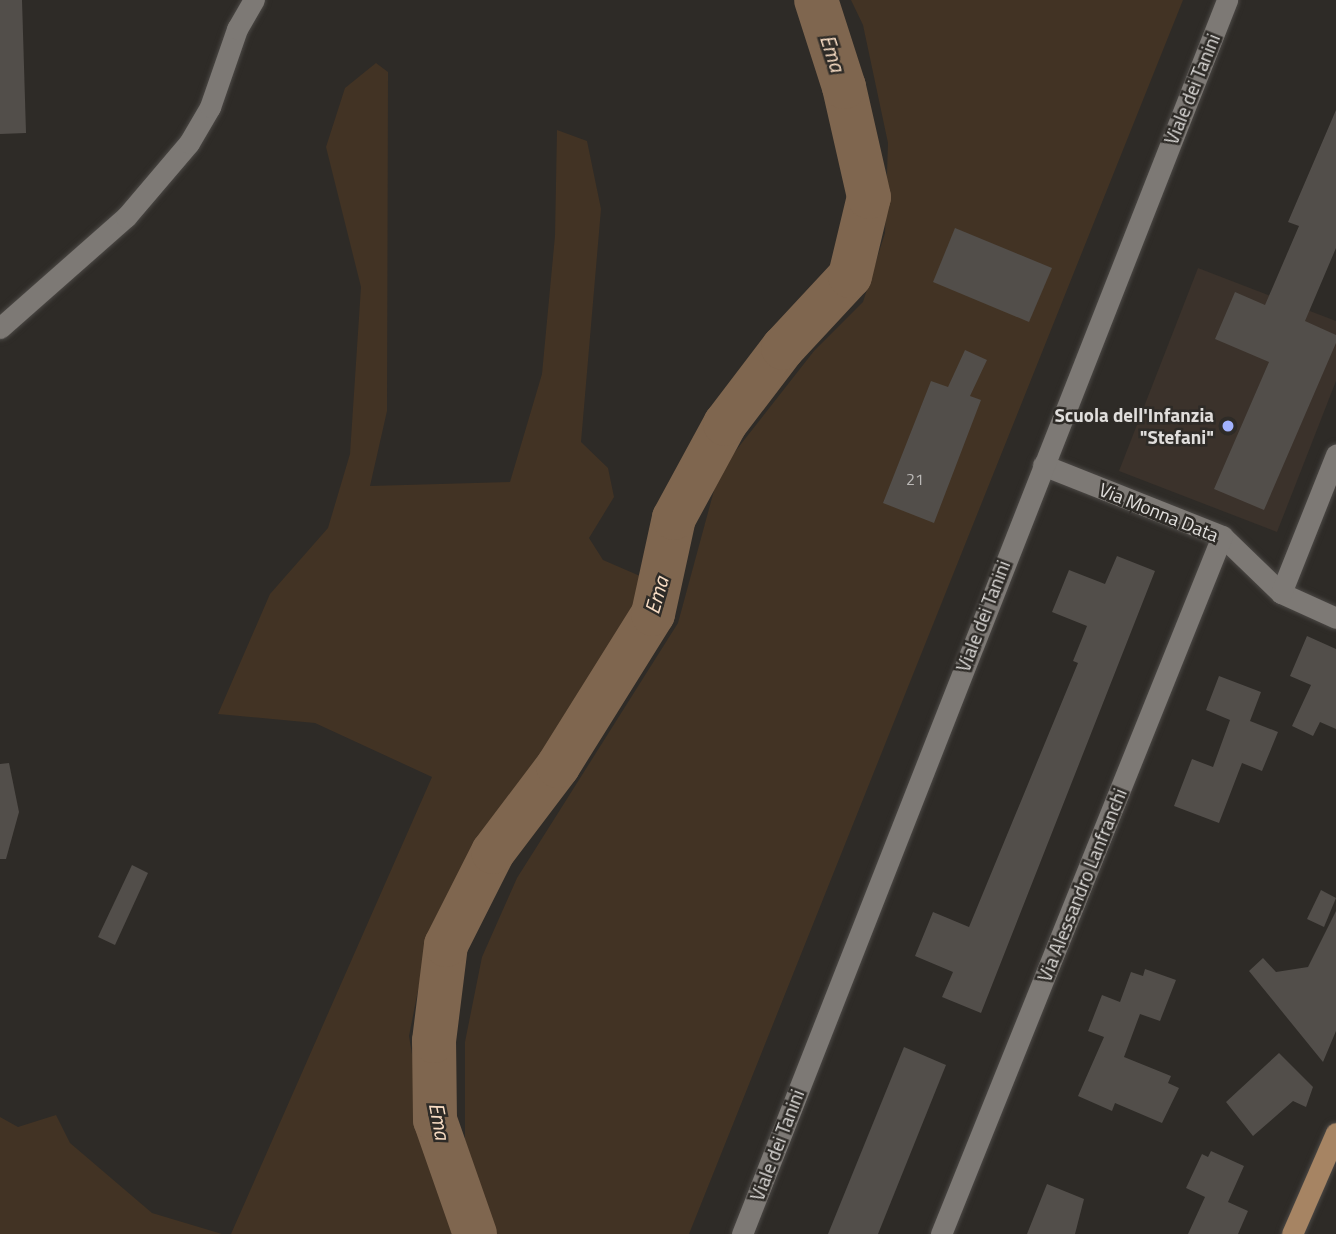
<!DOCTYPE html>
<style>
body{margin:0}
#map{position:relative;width:1336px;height:1234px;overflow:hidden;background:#2e2b27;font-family:"Titillium Web",sans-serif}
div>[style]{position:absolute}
.built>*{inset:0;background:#3b322b}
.green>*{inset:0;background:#423324}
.river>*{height:44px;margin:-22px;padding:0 22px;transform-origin:22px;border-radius:22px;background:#7f664f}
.building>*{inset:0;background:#524e4a}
.roads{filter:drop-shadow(0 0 2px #4b4845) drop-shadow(0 0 2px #4b4845)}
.minor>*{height:21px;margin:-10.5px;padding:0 10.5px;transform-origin:10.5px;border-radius:10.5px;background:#7d7975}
.major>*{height:21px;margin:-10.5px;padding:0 10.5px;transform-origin:10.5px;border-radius:10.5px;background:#a68463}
.dots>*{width:19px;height:19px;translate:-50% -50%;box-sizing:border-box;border:4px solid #2e2b27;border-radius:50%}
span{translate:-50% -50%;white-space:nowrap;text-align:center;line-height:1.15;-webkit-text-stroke:5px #2e2b27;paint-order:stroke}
.number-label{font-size:16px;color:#bcbab8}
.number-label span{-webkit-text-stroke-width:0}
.street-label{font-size:19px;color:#e0dedc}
.poi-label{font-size:19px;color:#e0dedc;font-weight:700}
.right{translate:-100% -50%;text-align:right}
.water-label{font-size:21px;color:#fadec5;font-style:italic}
</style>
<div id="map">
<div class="built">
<div style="clip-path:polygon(1198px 268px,1336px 321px,1336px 381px,1277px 532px,1119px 471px)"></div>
</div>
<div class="green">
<div style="clip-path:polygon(851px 0,1183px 0,689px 1234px,497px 1234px,465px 1140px,465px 1042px,482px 957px,517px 878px,678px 623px,719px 472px,814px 351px,863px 302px,885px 233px,888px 143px,863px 25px)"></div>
<div style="clip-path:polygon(376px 63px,388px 72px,387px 411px,370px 486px,510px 482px,542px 374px,555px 236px,557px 130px,587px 141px,601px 209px,581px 442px,608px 468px,614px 497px,589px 538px,603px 560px,640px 576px,634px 618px,525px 781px,426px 950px,409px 1036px,430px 1163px,452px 1234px,231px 1234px,432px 777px,315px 723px,218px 714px,270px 594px,328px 528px,350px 454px,361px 287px,326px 147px,345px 88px)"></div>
<div style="clip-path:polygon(56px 1115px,70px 1143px,152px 1213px,222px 1234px,0 1234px,0 1117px,18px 1127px)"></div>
</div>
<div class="river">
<div style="left:475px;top:1234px;width:121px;rotate:-109.3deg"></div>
<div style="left:435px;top:1120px;width:79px;rotate:-90.7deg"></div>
<div style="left:434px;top:1041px;width:97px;rotate:-82.9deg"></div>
<div style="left:446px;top:945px;width:104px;rotate:-63.2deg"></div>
<div style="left:493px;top:852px;width:108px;rotate:-52.9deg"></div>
<div style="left:558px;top:766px;width:179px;rotate:-58deg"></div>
<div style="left:653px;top:614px;width:98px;rotate:-77.7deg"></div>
<div style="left:674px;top:518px;width:107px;rotate:-61.5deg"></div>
<div style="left:725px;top:424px;width:96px;rotate:-52.7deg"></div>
<div style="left:783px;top:348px;width:98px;rotate:-47.1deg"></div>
<div style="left:850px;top:276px;width:81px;rotate:-76.5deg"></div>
<div style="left:869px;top:197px;width:113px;rotate:-102.8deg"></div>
<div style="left:844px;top:87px;width:91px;rotate:-107.8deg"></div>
</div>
<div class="building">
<div style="clip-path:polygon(0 0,22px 0,26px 133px,0 134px)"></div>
<div style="clip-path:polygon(1336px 110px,1336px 248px,1305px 321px,1336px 335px,1336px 343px,1264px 510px,1214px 489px,1269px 362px,1215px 339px,1235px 292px,1265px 305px,1299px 226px,1288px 222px)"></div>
<div style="clip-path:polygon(955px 228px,1052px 268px,1029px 322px,933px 282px)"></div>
<div style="clip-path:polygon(965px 350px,987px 360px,970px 396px,981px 400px,934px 523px,883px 503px,931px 381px,948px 387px)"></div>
<div style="clip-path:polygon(1117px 556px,1155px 571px,981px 1013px,942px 997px,953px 972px,915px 956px,933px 912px,969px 927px,1078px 663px,1073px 661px,1087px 626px,1052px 612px,1069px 570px,1105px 584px)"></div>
<div style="clip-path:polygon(1307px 636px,1336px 649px,1336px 729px,1320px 722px,1313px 736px,1292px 726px,1311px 685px,1290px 676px)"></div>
<div style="clip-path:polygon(1219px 676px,1261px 692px,1250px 721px,1278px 732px,1262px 771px,1242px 763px,1219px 823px,1174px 806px,1192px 759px,1213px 767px,1230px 720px,1206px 710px)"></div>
<div style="clip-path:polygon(9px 763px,19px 812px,6px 859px,0 859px,0 764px)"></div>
<div style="clip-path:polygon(132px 865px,148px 873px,115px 945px,98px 937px)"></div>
<div style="clip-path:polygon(1321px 890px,1336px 898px,1324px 927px,1307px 919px)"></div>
<div style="clip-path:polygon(1336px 911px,1336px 1031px,1323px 1062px,1249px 971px,1263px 958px,1276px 972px,1308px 967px)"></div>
<div style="clip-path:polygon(1145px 969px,1176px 980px,1160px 1021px,1140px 1014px,1124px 1057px,1171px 1076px,1168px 1083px,1179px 1088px,1162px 1123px,1115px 1103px,1112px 1111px,1078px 1096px,1104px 1037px,1088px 1031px,1102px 995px,1120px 1002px,1131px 972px,1143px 976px)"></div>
<div style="clip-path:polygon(904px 1047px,946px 1065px,878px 1234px,828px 1234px)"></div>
<div style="clip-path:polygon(1279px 1053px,1313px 1087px,1306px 1107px,1293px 1101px,1253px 1136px,1226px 1102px)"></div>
<div style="clip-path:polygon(1211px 1151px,1244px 1166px,1228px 1202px,1248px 1211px,1238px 1234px,1188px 1234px,1205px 1197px,1186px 1188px,1202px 1154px,1208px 1157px)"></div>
<div style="clip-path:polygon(1047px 1184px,1084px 1199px,1075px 1234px,1027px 1234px)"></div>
</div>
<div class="roads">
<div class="minor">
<div style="left:0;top:328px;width:168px;rotate:-41.4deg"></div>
<div style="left:126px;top:217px;width:97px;rotate:-49.6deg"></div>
<div style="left:189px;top:143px;width:42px;rotate:-59.7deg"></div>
<div style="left:210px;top:107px;width:83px;rotate:-70.9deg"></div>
<div style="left:237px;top:29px;width:34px;rotate:-60deg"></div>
<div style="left:1043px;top:465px;width:193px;rotate:21.6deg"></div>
<div style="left:1222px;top:536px;width:82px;rotate:44deg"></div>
<div style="left:1281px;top:593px;width:60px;rotate:24.4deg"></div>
<div style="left:1281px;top:593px;width:149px;rotate:-68.3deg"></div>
<div style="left:742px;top:1234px;width:1326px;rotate:-68.54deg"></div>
<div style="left:941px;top:1234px;width:752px;rotate:-68.07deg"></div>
</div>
<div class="major">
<div style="left:1292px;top:1234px;width:110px;rotate:-66.5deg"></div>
</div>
</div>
<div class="dots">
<div style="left:1228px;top:426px;background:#a2b2fd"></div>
</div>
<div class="number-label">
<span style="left:915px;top:479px">21</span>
</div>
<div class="street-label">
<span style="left:1192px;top:89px;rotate:-68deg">Viale dei Tanini</span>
<span style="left:1159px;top:512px;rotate:22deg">Via Monna Data</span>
<span style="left:983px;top:616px;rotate:-69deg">Viale dei Tanini</span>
<span style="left:1082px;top:885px;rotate:-68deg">Via Alessandro Lanfranchi</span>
<span style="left:777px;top:1145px;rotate:-69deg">Viale dei Tanini</span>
</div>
<div class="poi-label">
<span class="right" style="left:1214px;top:426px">Scuola dell'Infanzia<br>"Stefani"</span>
</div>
<div class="water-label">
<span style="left:833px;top:53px;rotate:72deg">Ema</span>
<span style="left:656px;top:595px;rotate:-74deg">Ema</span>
<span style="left:440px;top:1121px;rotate:79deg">Ema</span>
</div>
</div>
